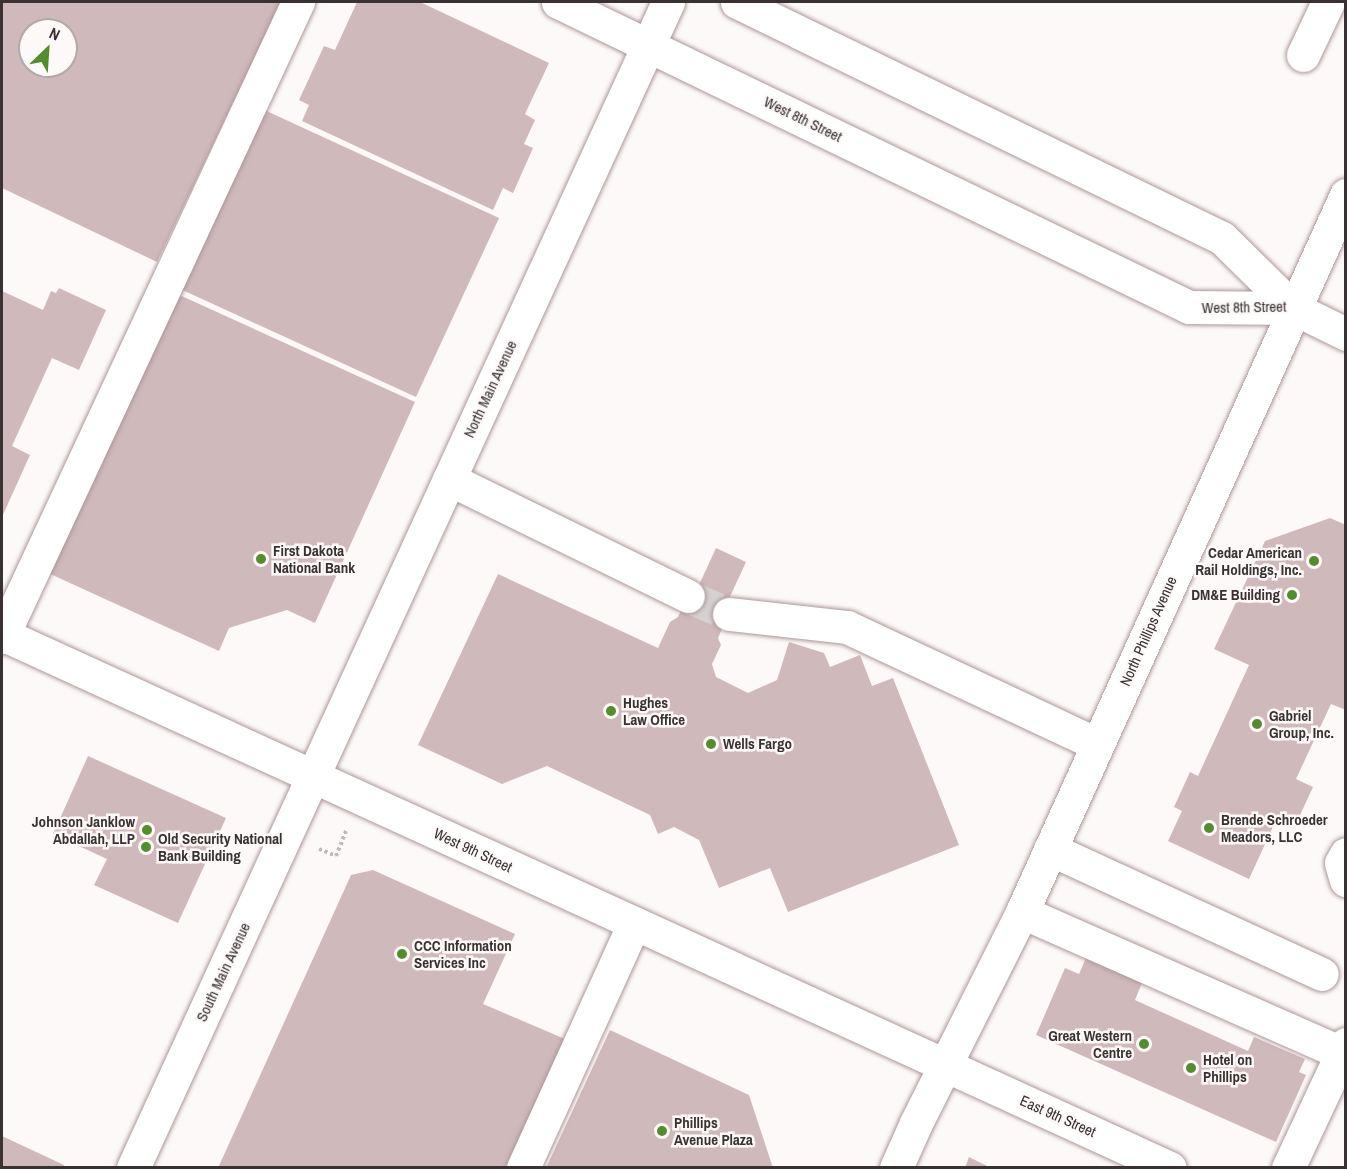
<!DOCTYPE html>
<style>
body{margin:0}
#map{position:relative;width:1347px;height:1169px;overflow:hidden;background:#fef9f9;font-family:"Archivo Narrow",sans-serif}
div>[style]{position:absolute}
.building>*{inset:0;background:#cfb9bb}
.minor-tunnel>*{height:33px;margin-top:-16.5px;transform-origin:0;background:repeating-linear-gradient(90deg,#d7d1d1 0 33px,transparent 0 49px)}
.path>*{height:4px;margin-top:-2px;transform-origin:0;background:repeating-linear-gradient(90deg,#c0b9ba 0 3px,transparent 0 6px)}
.roads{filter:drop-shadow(0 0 2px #ac9798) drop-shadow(0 0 2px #ac9798)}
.minor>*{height:33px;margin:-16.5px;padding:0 16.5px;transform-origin:16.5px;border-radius:16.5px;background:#fff}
.major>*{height:33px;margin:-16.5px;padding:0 16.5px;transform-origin:16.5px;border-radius:16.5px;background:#fff}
.dots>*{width:16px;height:16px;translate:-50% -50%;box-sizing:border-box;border:3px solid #fef9f9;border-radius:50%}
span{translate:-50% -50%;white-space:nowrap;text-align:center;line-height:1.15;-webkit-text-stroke:5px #fef9f9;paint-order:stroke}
.street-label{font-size:15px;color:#3a3132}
.poi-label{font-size:15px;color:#3a3132;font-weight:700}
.left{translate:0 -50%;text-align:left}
.right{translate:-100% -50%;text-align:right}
.frame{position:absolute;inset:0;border:3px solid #3a3132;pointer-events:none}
.north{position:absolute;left:18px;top:18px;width:60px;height:60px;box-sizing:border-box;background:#fef9f9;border:2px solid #b0a9a9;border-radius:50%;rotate:25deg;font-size:16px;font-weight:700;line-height:24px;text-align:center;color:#3a3132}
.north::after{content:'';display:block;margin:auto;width:21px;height:27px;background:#538e2c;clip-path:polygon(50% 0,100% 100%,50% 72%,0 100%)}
</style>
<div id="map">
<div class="building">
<div style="clip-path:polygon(evenodd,2px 2px,281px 2px,157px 262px,2px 188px,2px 2px,30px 30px,66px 30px,66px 66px,30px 66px,30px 30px)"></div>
<div style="clip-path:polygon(357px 2px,420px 2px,549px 63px,525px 114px,535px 120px,524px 144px,533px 148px,513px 193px,503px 188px,493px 210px,302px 121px,309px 105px,299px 100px,324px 46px,335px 50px)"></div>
<div style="clip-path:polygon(260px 108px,499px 218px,416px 397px,178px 288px)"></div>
<div style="clip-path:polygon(59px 288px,106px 310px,79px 370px,52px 358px,12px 446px,30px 455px,2px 517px,2px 291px,43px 310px,51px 291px,56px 293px)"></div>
<div style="clip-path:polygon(175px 293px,415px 402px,315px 623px,287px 610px,229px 628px,219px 651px,48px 573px)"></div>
<div style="clip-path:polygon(1330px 518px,1346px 525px,1346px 710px,1331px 704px,1296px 779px,1313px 787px,1295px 826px,1277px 818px,1249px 879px,1168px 841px,1182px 811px,1174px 807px,1190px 772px,1198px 776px,1249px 665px,1214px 649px,1265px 541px)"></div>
<div style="clip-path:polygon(716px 548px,746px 562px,728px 601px,731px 609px,718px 638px,721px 645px,712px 664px,716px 677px,748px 693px,777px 680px,789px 642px,824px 653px,830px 667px,860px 655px,872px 686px,893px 678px,959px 845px,788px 912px,770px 868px,719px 888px,699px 840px,674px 827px,658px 834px,650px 815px,547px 766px,502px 784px,418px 745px,498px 574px,658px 648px,670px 622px,678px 617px,690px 591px,699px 585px)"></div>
<div style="clip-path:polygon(88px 756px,226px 818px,178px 923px,94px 885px,107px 859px,53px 834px)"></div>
<div style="clip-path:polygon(373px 870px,515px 934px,483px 1004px,565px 1039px,505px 1168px,218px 1168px,351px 875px)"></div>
<div style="clip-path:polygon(1086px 958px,1142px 983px,1135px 1000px,1248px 1051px,1254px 1037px,1305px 1059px,1299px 1072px,1306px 1075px,1276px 1142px,1036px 1035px,1065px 968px,1079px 974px)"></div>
<div style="clip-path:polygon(610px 1030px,749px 1095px,773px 1168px,546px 1168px)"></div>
<div style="clip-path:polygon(2px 1136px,64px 1165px,63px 1168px,2px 1168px)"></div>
<div style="clip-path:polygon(969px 1157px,991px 1168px,965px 1168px)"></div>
</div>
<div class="minor-tunnel">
<div style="left:688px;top:596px;width:45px;rotate:23.7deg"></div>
</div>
<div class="path">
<div style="left:319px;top:849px;width:18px;rotate:22deg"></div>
<div style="left:336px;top:856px;width:29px;rotate:-68deg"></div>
</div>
<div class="roads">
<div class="minor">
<div style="left:1303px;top:55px;width:59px;rotate:-64.7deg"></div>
<div style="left:449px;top:479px;width:266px;rotate:26.1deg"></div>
<div style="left:729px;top:614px;width:119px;rotate:6.3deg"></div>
<div style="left:847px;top:627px;width:276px;rotate:25.1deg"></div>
<div style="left:2px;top:634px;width:1284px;rotate:24.57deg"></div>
<div style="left:2px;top:637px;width:701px;rotate:-65.01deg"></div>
<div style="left:1050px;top:849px;width:299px;rotate:24.7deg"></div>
<div style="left:1346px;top:854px;width:10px;rotate:119deg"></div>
<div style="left:1341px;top:863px;width:18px;rotate:74deg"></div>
<div style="left:1022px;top:912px;width:349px;rotate:23.8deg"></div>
<div style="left:133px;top:1168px;width:1283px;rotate:-65.35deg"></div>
<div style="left:523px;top:1168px;width:269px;rotate:-65.6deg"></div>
<div style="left:896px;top:1168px;width:49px;rotate:-66deg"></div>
<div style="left:916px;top:1123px;width:236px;rotate:-63.3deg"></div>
<div style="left:1022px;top:912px;width:787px;rotate:-65.68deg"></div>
<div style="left:1288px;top:1168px;width:137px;rotate:-64.9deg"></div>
</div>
<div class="major">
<div style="left:558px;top:2px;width:701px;rotate:25.8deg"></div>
<div style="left:1189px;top:307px;width:104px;rotate:0.6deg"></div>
<div style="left:737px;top:2px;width:539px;rotate:25.95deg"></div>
<div style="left:1222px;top:238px;width:100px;rotate:44.6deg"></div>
<div style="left:1293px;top:308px;width:59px;rotate:26.1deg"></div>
</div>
</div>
<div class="dots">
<div style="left:261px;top:559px;background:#538e2c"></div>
<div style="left:1314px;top:561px;background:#538e2c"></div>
<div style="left:1292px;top:595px;background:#538e2c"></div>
<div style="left:611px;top:711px;background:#538e2c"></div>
<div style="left:1257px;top:724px;background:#538e2c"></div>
<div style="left:711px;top:744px;background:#538e2c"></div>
<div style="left:1209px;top:828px;background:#538e2c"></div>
<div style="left:147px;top:830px;background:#538e2c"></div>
<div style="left:146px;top:847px;background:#538e2c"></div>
<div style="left:402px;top:954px;background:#538e2c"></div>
<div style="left:1144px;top:1044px;background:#538e2c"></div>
<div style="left:1191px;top:1068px;background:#538e2c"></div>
<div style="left:662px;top:1131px;background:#538e2c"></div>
</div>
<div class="street-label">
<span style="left:803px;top:119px;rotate:26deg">West 8th Street</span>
<span style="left:1244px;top:307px;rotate:-1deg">West 8th Street</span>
<span style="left:490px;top:389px;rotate:-65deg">North Main Avenue</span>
<span style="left:1148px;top:631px;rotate:-66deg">North Phillips Avenue</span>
<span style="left:473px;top:850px;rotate:25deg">West 9th Street</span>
<span style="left:223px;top:972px;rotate:-65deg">South Main Avenue</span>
<span style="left:1058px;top:1116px;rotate:24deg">East 9th Street</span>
</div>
<div class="poi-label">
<span class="left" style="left:273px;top:559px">First Dakota<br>National Bank</span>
<span class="right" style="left:1302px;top:561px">Cedar American<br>Rail Holdings, Inc.</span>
<span class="right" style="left:1280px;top:595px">DM&amp;E Building</span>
<span class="left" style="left:623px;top:711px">Hughes<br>Law Office</span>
<span class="left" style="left:1269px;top:724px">Gabriel<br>Group, Inc.</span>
<span class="left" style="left:723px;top:744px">Wells Fargo</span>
<span class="left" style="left:1221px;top:828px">Brende Schroeder<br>Meadors, LLC</span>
<span class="right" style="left:135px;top:830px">Johnson Janklow<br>Abdallah, LLP</span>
<span class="left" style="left:158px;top:847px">Old Security National<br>Bank Building</span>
<span class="left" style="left:414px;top:954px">CCC Information<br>Services Inc</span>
<span class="right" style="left:1132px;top:1044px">Great Western<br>Centre</span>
<span class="left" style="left:1203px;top:1068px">Hotel on<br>Phillips</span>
<span class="left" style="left:674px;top:1131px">Phillips<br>Avenue Plaza</span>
</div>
<div class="frame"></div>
<div class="north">N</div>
</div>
